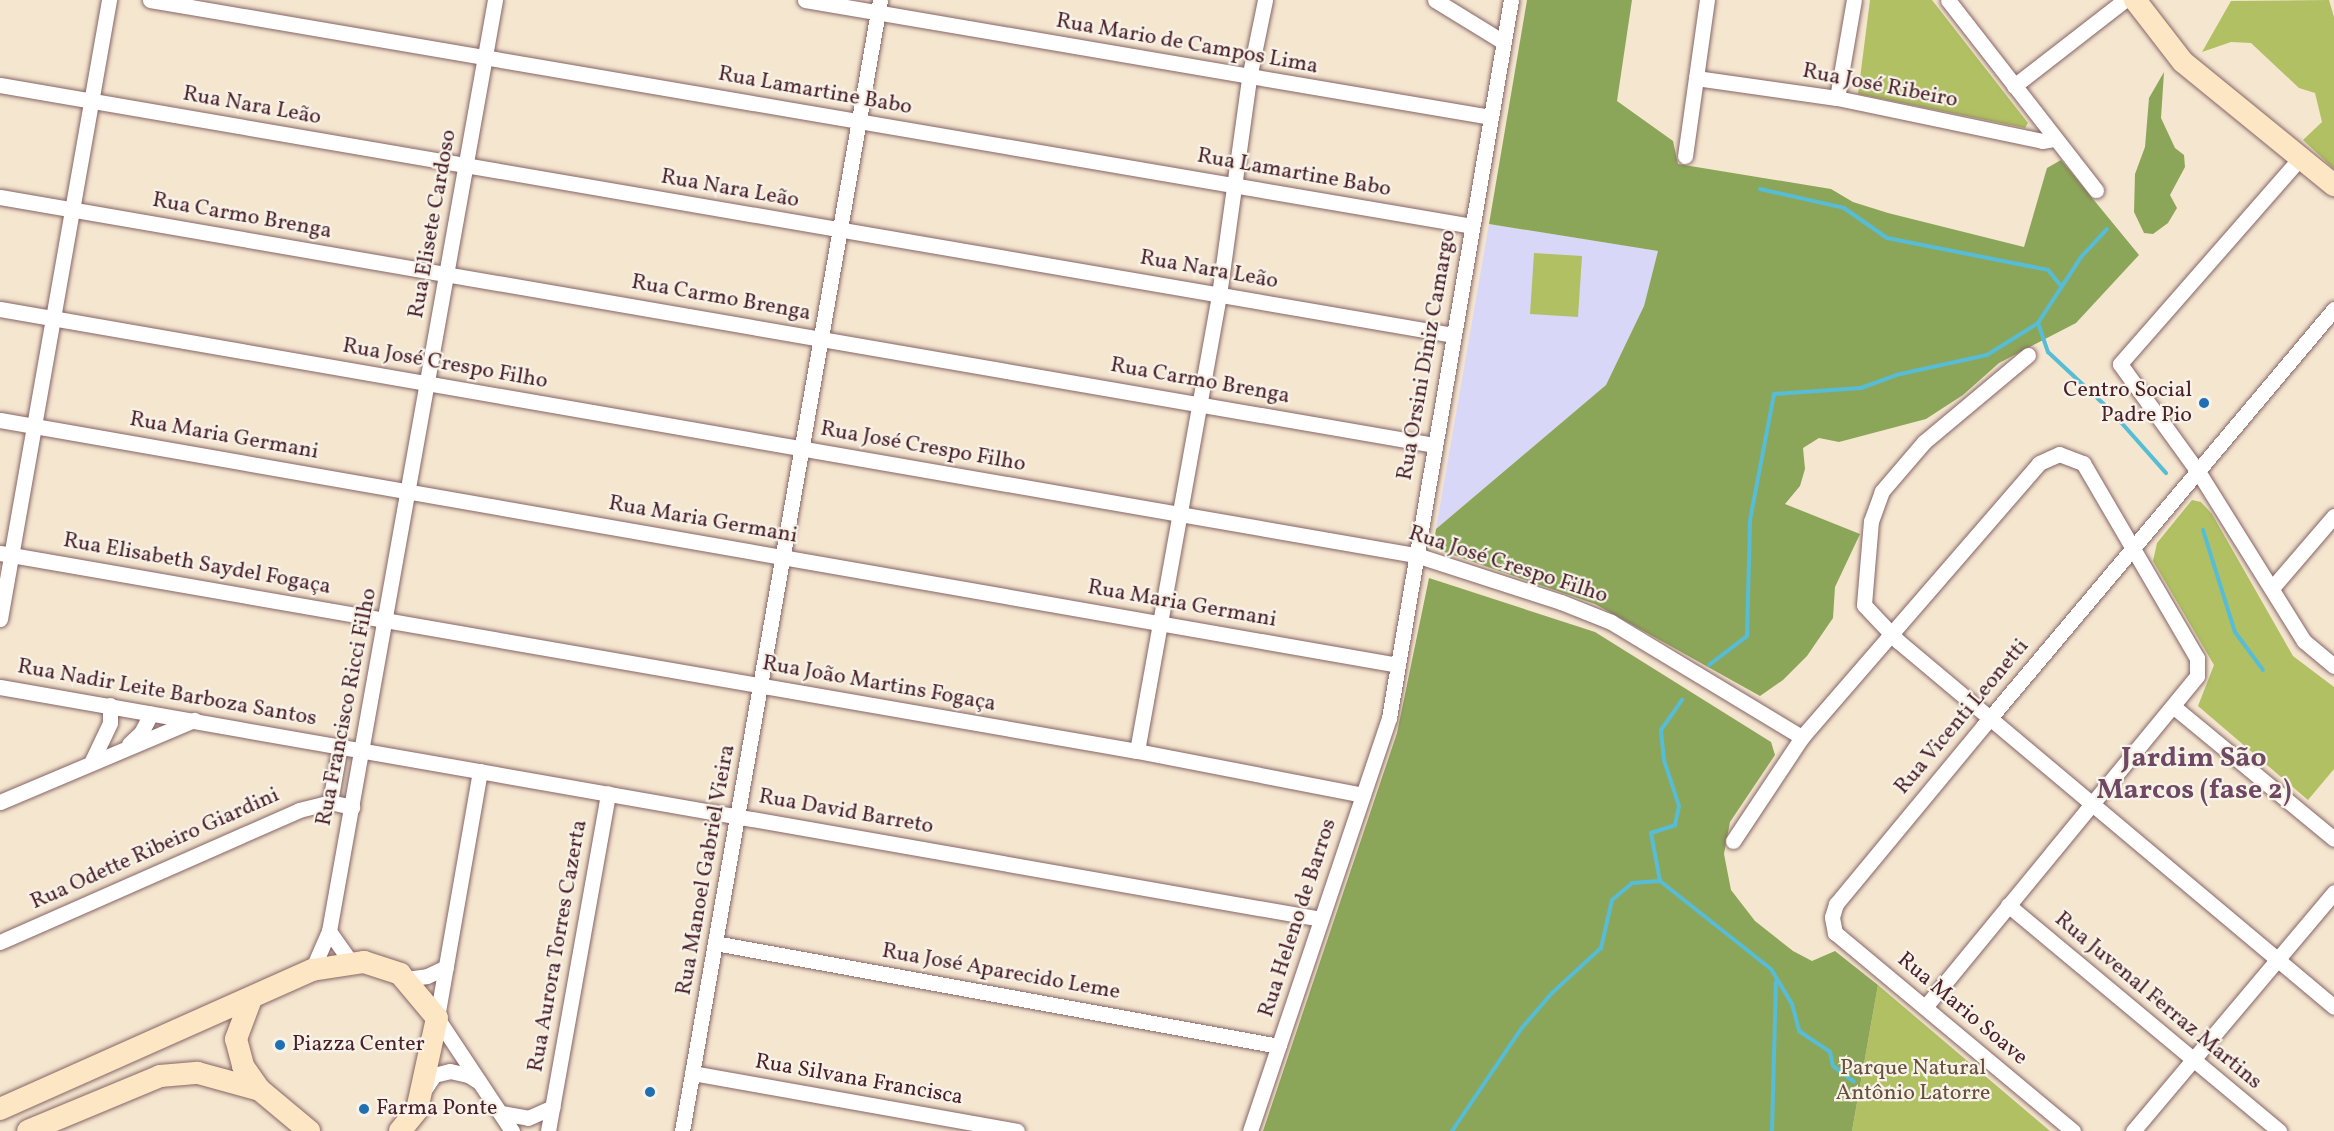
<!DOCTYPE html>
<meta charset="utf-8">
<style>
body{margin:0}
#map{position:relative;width:2334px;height:1131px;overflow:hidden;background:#f5e6d0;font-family:Vollkorn,"Noto Serif KR",serif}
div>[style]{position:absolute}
.built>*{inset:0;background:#d9d7f8}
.green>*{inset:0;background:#b0c063}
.forest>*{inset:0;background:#8ca659}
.stream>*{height:4px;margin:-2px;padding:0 2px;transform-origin:2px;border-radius:2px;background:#57bcd5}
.roads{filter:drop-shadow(0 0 2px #866565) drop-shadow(0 0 2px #866565)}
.street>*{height:15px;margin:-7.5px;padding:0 7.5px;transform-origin:7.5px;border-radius:7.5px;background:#fff}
.secondary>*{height:22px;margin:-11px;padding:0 11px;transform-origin:11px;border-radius:11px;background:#fce6c4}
.dots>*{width:16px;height:16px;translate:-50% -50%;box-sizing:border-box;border:3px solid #f7f3e8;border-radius:50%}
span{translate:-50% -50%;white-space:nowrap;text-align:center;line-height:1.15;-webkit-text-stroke:4.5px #f7f3e8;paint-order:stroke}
.street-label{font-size:22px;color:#4a1f2b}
.poi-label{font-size:22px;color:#4a1f2b}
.right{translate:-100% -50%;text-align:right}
.left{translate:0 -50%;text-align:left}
.park-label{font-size:22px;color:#694f3c}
.district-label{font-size:28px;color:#6f4964;font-weight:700}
</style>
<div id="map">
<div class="built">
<div style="clip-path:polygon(1489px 224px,1658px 251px,1644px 306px,1606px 385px,1436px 529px)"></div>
</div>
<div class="green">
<div style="clip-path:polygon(1870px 0,1932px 0,2028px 123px,2025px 128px,1858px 94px)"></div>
<div style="clip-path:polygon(2329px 0,2334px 17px,2334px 169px,2303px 140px,2322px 122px,2315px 93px,2299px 88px,2251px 43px,2231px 42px,2202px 52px,2231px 1px)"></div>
<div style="clip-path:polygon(1534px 253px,1582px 256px,1578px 317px,1530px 314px)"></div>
<div style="clip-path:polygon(2192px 500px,2201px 502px,2212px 514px,2293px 656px,2334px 687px,2334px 769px,2308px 800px,2198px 706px,2214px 665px,2153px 561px,2157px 543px)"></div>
<div style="clip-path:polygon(1878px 985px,2050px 1131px,1852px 1131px)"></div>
</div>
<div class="forest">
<div style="clip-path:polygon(1527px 0,1632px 0,1617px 101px,1673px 141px,1678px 164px,1831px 189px,1853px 202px,1888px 213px,2024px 247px,2047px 168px,2061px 160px,2139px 255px,2076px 323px,1999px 363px,1963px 395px,1926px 419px,1839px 442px,1819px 438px,1803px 448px,1805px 469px,1800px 486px,1785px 504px,1860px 534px,1835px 587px,1833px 618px,1807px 656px,1783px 680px,1760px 696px,1595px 604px,1433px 548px,1436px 529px,1606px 385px,1644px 306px,1658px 251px,1489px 224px)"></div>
<div style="clip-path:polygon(2164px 72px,2161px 118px,2175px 148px,2184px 155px,2185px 167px,2170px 195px,2177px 208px,2168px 223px,2153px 234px,2144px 233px,2134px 212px,2135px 174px,2145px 147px,2149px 98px)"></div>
<div style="clip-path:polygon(1429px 578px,1595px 632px,1771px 742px,1775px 755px,1730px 822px,1724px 854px,1731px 890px,1755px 921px,1793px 951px,1812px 961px,1835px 951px,1878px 985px,1852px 1131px,1263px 1131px,1397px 733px)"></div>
</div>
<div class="stream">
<div style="left:1760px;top:189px;width:86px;rotate:12.7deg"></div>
<div style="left:1844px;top:208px;width:52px;rotate:34.9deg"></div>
<div style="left:1887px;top:238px;width:164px;rotate:11.2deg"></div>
<div style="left:2048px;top:270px;width:22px;rotate:51deg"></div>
<div style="left:2038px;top:323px;width:31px;rotate:71deg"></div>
<div style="left:2048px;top:352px;width:86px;rotate:43.1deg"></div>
<div style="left:2111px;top:411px;width:83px;rotate:48.4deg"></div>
<div style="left:2203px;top:530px;width:107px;rotate:72.6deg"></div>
<div style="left:2235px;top:632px;width:47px;rotate:53.6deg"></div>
<div style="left:1709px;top:665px;width:48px;rotate:-37.3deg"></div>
<div style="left:1747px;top:636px;width:116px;rotate:-88.5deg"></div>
<div style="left:1750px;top:520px;width:128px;rotate:-79.2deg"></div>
<div style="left:1774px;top:394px;width:87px;rotate:-3.9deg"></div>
<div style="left:1861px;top:388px;width:37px;rotate:-20deg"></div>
<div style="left:1896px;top:375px;width:93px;rotate:-12.4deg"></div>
<div style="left:1987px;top:355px;width:60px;rotate:-32.1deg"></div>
<div style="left:2038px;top:323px;width:79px;rotate:-56.9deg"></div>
<div style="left:2081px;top:257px;width:38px;rotate:-47deg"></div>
<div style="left:1660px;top:881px;width:142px;rotate:38.4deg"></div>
<div style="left:1771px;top:969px;width:41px;rotate:59deg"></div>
<div style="left:1792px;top:1004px;width:28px;rotate:75deg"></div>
<div style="left:1799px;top:1031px;width:37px;rotate:34deg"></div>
<div style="left:1830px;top:1052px;width:14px;rotate:78deg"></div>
<div style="left:1833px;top:1066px;width:26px;rotate:37deg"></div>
<div style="left:1452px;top:1131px;width:123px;rotate:-55.9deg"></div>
<div style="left:1521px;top:1029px;width:48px;rotate:-49.3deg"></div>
<div style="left:1552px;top:993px;width:67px;rotate:-42.6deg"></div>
<div style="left:1601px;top:948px;width:49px;rotate:-77.1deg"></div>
<div style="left:1612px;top:900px;width:26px;rotate:-40deg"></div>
<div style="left:1632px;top:883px;width:28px;rotate:-4deg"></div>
<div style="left:1660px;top:881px;width:49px;rotate:-100.6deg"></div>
<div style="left:1651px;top:833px;width:25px;rotate:-18deg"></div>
<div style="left:1675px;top:825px;width:19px;rotate:-78deg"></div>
<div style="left:1679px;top:806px;width:48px;rotate:-108.1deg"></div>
<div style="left:1664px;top:760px;width:30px;rotate:-96deg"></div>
<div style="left:1661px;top:730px;width:37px;rotate:-55deg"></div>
<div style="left:1772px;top:1131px;width:149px;rotate:-88.5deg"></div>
</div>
<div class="roads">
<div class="street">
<div style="left:150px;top:0;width:1341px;rotate:9.7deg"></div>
<div style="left:805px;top:0;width:695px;rotate:9.69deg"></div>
<div style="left:1435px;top:0;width:79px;rotate:31.5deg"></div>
<div style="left:1948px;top:0;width:241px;rotate:52.1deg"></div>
<div style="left:1696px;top:78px;width:142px;rotate:8.1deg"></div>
<div style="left:1837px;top:98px;width:209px;rotate:11.8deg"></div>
<div style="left:2042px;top:141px;width:13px;rotate:-9deg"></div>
<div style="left:0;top:85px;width:1474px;rotate:9.76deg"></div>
<div style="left:2014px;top:86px;width:140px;rotate:-37.8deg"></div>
<div style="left:1837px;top:98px;width:99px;rotate:-80.2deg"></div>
<div style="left:1685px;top:156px;width:158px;rotate:-82deg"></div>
<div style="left:2301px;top:157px;width:275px;rotate:131.2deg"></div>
<div style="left:2120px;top:364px;width:135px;rotate:54.1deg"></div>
<div style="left:2199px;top:473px;width:198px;rotate:58deg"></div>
<div style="left:2304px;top:641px;width:39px;rotate:40deg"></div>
<div style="left:0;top:197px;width:1455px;rotate:9.81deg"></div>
<div style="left:0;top:309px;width:1437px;rotate:9.86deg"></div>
<div style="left:1416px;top:555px;width:152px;rotate:18deg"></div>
<div style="left:1561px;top:602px;width:54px;rotate:21.8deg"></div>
<div style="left:1611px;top:622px;width:223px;rotate:31.1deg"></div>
<div style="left:2028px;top:355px;width:136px;rotate:140.1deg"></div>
<div style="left:1924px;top:442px;width:65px;rotate:130.6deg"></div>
<div style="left:1882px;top:491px;width:32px;rotate:110deg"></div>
<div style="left:1871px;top:521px;width:84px;rotate:94.8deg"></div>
<div style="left:1864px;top:605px;width:50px;rotate:46.6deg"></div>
<div style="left:1898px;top:641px;width:569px;rotate:40.01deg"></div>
<div style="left:0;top:420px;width:1419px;rotate:9.94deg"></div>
<div style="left:0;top:553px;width:1154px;rotate:9.88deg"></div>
<div style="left:1137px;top:751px;width:230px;rotate:11deg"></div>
<div style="left:2272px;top:588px;width:95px;rotate:-49.3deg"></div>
<div style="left:0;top:619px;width:629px;rotate:-80.01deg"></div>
<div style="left:0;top:687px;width:1341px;rotate:9.96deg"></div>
<div style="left:2174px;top:707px;width:207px;rotate:39.5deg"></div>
<div style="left:129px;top:744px;width:16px;rotate:-43deg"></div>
<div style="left:141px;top:733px;width:22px;rotate:-63deg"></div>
<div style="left:1137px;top:751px;width:463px;rotate:-79.8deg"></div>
<div style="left:1219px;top:295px;width:219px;rotate:-82.1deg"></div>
<div style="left:1249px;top:78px;width:80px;rotate:-78.4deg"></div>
<div style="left:91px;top:763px;width:44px;rotate:-64.6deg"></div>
<div style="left:110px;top:723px;width:18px;rotate:-90deg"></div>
<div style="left:480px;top:771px;width:251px;rotate:99.9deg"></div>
<div style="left:437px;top:1018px;width:136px;rotate:56.4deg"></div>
<div style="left:0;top:802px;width:211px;rotate:-22.9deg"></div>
<div style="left:330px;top:802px;width:58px;rotate:-80deg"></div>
<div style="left:1733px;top:841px;width:125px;rotate:-56.4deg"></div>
<div style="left:1802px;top:737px;width:362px;rotate:-49.1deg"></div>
<div style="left:2039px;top:463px;width:22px;rotate:-24deg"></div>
<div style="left:2059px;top:454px;width:26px;rotate:21deg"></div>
<div style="left:2083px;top:463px;width:226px;rotate:59.7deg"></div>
<div style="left:2197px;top:658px;width:18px;rotate:90deg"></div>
<div style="left:2197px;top:676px;width:428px;rotate:129.4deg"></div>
<div style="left:2008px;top:905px;width:353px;rotate:39.8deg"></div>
<div style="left:329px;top:931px;width:37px;rotate:55deg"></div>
<div style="left:0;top:942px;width:327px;rotate:-23.8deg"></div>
<div style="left:299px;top:810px;width:32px;rotate:-14deg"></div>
<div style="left:330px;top:802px;width:23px;rotate:13deg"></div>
<div style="left:715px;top:943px;width:573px;rotate:10.35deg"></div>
<div style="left:312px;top:970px;width:43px;rotate:-66.4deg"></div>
<div style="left:329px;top:931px;width:946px;rotate:-79.89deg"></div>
<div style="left:406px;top:979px;width:21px;rotate:-8deg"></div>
<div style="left:427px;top:976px;width:21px;rotate:-25deg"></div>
<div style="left:692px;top:1073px;width:330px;rotate:10.1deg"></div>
<div style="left:424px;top:1090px;width:18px;rotate:-56deg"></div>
<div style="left:434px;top:1075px;width:16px;rotate:-14deg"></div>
<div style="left:450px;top:1071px;width:18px;rotate:13deg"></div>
<div style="left:468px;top:1075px;width:13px;rotate:32deg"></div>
<div style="left:501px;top:1113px;width:27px;rotate:10deg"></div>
<div style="left:528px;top:1118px;width:27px;rotate:-24deg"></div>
<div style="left:548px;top:1131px;width:343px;rotate:-79.9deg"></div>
<div style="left:682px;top:1131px;width:1148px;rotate:-80.07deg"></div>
<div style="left:1250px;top:1131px;width:436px;rotate:-71.4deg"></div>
<div style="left:1389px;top:718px;width:728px;rotate:-80.36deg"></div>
<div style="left:2073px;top:1131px;width:310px;rotate:-140.2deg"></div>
<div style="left:1835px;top:933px;width:16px;rotate:-101deg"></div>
<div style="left:1832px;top:917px;width:14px;rotate:-73deg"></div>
<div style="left:1836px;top:904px;width:232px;rotate:-50.4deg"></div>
<div style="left:1984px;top:725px;width:544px;rotate:-49.92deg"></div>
<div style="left:2133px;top:1131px;width:312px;rotate:-49.9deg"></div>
</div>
<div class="secondary">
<div style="left:2135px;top:0;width:78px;rotate:52.3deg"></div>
<div style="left:2183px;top:62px;width:195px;rotate:39.2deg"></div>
<div style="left:251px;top:999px;width:43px;rotate:110.6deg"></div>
<div style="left:236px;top:1039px;width:28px;rotate:75deg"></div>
<div style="left:243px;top:1066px;width:29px;rotate:55deg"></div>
<div style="left:260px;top:1090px;width:64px;rotate:39.9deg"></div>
<div style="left:0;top:1109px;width:342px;rotate:-24deg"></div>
<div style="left:312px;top:970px;width:53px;rotate:-8.7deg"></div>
<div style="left:364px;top:962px;width:38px;rotate:18deg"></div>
<div style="left:400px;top:974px;width:57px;rotate:49.9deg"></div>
<div style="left:437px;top:1018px;width:94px;rotate:102.3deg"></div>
<div style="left:417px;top:1110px;width:27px;rotate:129deg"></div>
<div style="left:28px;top:1131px;width:143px;rotate:-22.6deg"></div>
<div style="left:160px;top:1076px;width:38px;rotate:-5deg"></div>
<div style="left:198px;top:1073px;width:64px;rotate:15.3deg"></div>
</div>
</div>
<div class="dots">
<div style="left:2204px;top:403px;background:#1f6fb2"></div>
<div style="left:280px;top:1045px;background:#1f6fb2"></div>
<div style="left:650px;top:1092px;background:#1f6fb2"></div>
<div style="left:364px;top:1109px;background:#1f6fb2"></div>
</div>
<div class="street-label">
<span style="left:1187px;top:44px;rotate:10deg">Rua Mario de Campos Lima</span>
<span style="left:1880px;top:86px;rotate:11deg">Rua José Ribeiro</span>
<span style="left:815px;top:91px;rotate:10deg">Rua Lamartine Babo</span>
<span style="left:252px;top:106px;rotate:10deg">Rua Nara Leão</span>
<span style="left:1294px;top:173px;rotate:10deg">Rua Lamartine Babo</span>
<span style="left:730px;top:189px;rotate:10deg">Rua Nara Leão</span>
<span style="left:242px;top:216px;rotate:10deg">Rua Carmo Brenga</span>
<span style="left:433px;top:224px;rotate:-80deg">Rua Elisete Cardoso</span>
<span style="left:1209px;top:270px;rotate:10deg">Rua Nara Leão</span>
<span style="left:721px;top:298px;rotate:10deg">Rua Carmo Brenga</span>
<span style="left:1427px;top:355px;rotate:-80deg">Rua Orsini Diniz Camargo</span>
<span style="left:445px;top:364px;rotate:10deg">Rua José Crespo Filho</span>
<span style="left:1200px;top:381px;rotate:10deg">Rua Carmo Brenga</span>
<span style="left:224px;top:436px;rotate:10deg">Rua Maria Germani</span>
<span style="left:923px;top:447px;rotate:10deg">Rua José Crespo Filho</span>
<span style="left:703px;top:520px;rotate:10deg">Rua Maria Germani</span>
<span style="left:197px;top:564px;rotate:10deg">Rua Elisabeth Saydel Fogaça</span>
<span style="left:1508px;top:565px;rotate:18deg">Rua José Crespo Filho</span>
<span style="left:1182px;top:604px;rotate:10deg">Rua Maria Germani</span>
<span style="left:879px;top:684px;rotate:10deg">Rua João Martins Fogaça</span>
<span style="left:167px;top:693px;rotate:10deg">Rua Nadir Leite Barboza Santos</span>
<span style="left:347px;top:707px;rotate:-79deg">Rua Francisco Ricci Filho</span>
<span style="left:1962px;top:717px;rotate:-50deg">Rua Vicenti Leonetti</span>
<span style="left:846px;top:812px;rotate:10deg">Rua David Barreto</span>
<span style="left:155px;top:849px;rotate:-24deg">Rua Odette Ribeiro Giardini</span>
<span style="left:706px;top:870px;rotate:-80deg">Rua Manoel Gabriel Vieira</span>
<span style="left:1298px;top:918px;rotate:-72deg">Rua Heleno de Barros</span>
<span style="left:558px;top:946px;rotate:-80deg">Rua Aurora Torres Cazerta</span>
<span style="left:1001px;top:972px;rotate:10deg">Rua José Aparecido Leme</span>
<span style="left:2158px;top:1001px;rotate:40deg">Rua Juvenal Ferraz Martins</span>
<span style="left:1962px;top:1009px;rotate:40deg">Rua Mario Soave</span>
<span style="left:859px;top:1080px;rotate:10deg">Rua Silvana Francisca</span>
</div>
<div class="poi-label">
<span class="right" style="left:2192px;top:403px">Centro Social<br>Padre Pio</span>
<span class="left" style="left:292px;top:1045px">Piazza Center</span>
<span class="left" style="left:662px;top:1092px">ㅤ</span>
<span class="left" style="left:376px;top:1109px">Farma Ponte</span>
</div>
<div class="park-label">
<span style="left:1913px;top:1081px">Parque Natural<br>Antônio Latorre</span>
</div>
<div class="district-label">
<span style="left:2194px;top:775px">Jardim São<br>Marcos (fase 2)</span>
</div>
</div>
